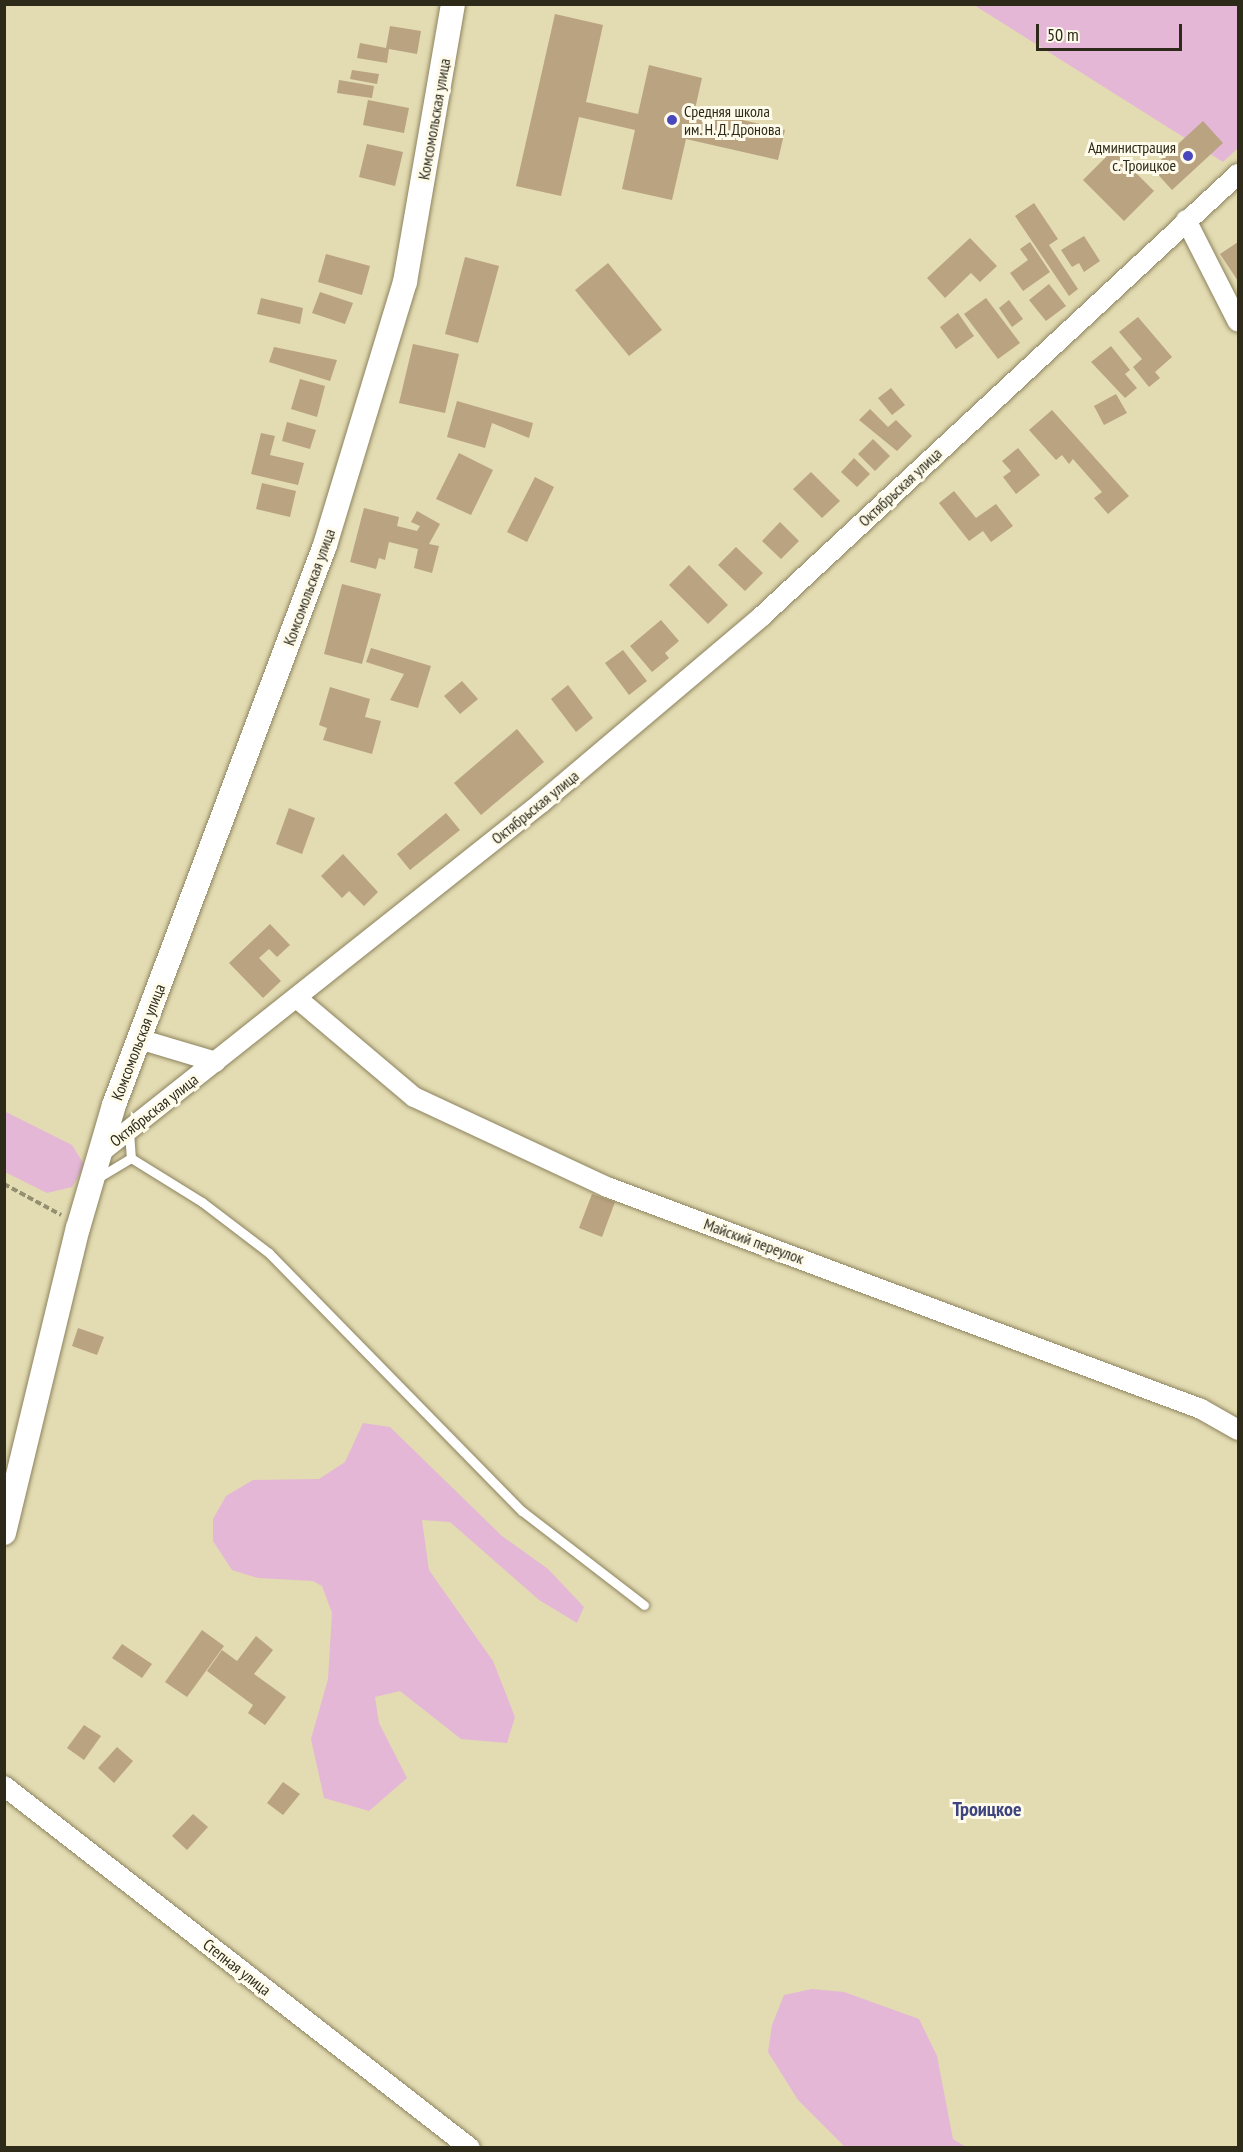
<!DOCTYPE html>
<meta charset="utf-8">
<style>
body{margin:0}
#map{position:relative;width:1243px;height:2152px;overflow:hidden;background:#e3dbb2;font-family:"PT Sans Narrow",sans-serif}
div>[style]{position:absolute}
.green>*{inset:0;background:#e4b7d7}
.building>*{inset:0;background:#baa381}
.path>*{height:4px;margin-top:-2px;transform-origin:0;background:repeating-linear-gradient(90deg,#958f71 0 6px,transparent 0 9px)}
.roads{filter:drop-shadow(0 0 2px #8c835e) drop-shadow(0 0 2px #8c835e)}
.service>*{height:9px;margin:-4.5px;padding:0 4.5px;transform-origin:4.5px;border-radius:4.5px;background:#fff}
.minor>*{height:20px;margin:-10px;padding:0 10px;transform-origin:10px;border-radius:10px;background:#fff}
.tertiary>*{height:24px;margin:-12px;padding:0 12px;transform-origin:12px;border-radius:12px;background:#fff}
.dots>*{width:16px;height:16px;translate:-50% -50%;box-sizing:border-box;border:3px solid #fffbeb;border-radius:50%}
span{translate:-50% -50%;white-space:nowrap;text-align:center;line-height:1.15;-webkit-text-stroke:6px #fffbeb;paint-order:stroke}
.poi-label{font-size:16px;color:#2d2a1a}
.left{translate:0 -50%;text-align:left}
.right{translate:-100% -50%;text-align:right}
.street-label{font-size:16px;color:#2d2a1a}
.quarter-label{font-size:20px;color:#3e4480;font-weight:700}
.frame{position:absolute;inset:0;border:6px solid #2d2a1a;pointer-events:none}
.scale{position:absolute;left:1036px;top:24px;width:146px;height:27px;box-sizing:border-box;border:3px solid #2d2a1a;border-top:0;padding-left:8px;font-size:18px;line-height:21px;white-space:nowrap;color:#2d2a1a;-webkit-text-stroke:4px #fffbeb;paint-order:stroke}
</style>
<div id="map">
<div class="green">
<div style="clip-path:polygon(974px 5px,1238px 5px,1238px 148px,1223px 162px)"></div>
<div style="clip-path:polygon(4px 1111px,72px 1145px,85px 1166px,72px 1187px,47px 1193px,5px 1172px)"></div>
<div style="clip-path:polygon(363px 1423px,390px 1427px,502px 1536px,548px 1569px,584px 1607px,577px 1623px,539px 1600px,450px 1522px,422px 1520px,429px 1570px,493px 1661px,515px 1717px,507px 1743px,461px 1739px,400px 1691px,375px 1697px,379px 1723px,407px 1778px,369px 1811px,324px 1798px,311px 1739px,328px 1679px,332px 1613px,322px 1586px,313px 1581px,258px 1578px,232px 1570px,213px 1541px,213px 1519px,226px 1496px,253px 1480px,319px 1479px,345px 1462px)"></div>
<div style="clip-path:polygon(812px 1989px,844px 1992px,919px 2019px,937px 2056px,953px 2139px,966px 2147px,845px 2147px,798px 2100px,768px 2052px,772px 2025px,784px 1995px)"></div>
</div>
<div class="building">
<div style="clip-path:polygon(555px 14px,603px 25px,586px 102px,638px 114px,649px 65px,702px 78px,695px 109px,785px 130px,778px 160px,686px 139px,672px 200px,622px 189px,635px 130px,579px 117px,561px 196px,516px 186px)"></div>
<div style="clip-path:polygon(390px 26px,421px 31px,417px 54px,389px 49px,387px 63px,357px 58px,360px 43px,386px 48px)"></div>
<div style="clip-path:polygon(352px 70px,379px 74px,377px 84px,350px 79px)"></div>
<div style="clip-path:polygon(339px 80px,374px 86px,372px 98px,337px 93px)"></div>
<div style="clip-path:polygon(368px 100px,409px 108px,404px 133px,363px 125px)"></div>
<div style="clip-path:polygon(1203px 121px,1223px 143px,1172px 190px,1152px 168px)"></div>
<div style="clip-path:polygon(367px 144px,403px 152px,395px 186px,359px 177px)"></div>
<div style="clip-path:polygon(1113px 150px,1154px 191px,1124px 221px,1083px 180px)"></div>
<div style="clip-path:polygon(1034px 203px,1058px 239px,1049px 245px,1078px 289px,1069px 296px,1015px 216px)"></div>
<div style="clip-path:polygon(1084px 236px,1100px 261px,1084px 272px,1079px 263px,1072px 267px,1061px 250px)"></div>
<div style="clip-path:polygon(970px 238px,997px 266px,980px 282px,971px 273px,945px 298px,927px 278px)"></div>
<div style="clip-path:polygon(1030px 242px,1050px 272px,1023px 291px,1010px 273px,1028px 260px,1020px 249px)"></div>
<div style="clip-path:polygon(1238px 242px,1238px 281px,1220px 254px)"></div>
<div style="clip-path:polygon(326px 254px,370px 266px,362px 295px,318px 282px)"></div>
<div style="clip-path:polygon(465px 257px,499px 266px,478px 343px,445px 334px)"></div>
<div style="clip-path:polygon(608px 263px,662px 330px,629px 356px,575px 290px)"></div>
<div style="clip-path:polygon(1049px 284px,1066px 306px,1046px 321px,1029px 300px)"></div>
<div style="clip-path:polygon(320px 292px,353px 303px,345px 324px,312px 313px)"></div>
<div style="clip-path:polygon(261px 298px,303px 308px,300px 324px,257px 314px)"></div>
<div style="clip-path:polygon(986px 298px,1020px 343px,998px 359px,964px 314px)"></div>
<div style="clip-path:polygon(1009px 300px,1023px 319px,1012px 327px,999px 308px)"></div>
<div style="clip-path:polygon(958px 313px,974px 336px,956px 349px,940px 327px)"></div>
<div style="clip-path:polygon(1138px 317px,1172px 357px,1155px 372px,1160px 378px,1149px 387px,1133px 367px,1142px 359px,1119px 332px)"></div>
<div style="clip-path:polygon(413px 344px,459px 354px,445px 413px,399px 403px)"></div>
<div style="clip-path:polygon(1111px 346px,1130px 370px,1125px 374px,1137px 388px,1125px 398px,1091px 362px)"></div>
<div style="clip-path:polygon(274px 347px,337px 360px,330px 381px,269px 362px)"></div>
<div style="clip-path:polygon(300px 379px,325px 386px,317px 417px,291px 409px)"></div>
<div style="clip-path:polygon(891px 388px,905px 405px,892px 415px,878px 398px)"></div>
<div style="clip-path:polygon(1116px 394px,1127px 413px,1104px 425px,1094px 406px)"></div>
<div style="clip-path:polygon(457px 401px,533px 423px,529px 438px,492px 423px,485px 448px,447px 437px)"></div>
<div style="clip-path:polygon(870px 409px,888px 427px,896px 420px,912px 436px,897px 451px,859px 420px)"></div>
<div style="clip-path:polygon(1052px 410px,1129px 496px,1108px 514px,1094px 498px,1102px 492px,1073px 459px,1069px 464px,1062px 455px,1056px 460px,1029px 430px)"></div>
<div style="clip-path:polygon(287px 422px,316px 430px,310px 449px,282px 441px)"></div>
<div style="clip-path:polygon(261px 433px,275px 436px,270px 455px,304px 463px,298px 485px,251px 474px)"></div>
<div style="clip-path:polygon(873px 439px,890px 456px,875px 471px,858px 454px)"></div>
<div style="clip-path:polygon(1018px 448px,1040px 475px,1016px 494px,1003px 477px,1011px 471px,1002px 461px)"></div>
<div style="clip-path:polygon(459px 453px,493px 470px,471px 515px,436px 499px)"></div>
<div style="clip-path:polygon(854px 458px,870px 474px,857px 487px,841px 472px)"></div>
<div style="clip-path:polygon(811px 472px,840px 501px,822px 518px,793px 489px)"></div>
<div style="clip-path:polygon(535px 477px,554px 487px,527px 542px,507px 532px)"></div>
<div style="clip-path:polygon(262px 483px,296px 491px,290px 517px,256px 509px)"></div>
<div style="clip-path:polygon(954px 491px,976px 518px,996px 504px,1013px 526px,991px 542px,983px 531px,969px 541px,939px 503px)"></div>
<div style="clip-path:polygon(364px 508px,399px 517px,397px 526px,417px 531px,420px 526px,411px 522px,417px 511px,440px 524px,429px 544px,439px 546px,432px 573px,414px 568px,418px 549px,389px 542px,385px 560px,379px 558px,376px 569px,350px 562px)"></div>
<div style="clip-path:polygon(780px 522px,799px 541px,781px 559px,762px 541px)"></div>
<div style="clip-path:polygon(736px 547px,763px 573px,745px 591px,718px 565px)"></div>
<div style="clip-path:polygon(689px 565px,728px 605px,708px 624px,669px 585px)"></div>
<div style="clip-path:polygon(342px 584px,381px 594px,362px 664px,324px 654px)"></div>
<div style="clip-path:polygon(661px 620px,679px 641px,665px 653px,669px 658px,652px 672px,630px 646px)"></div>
<div style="clip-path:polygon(371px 648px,431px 666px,418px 708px,390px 700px,404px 674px,366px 662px)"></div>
<div style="clip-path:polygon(623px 650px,647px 681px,629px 695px,605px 663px)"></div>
<div style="clip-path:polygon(462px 681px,478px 699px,460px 714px,444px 696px)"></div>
<div style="clip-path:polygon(568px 685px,593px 718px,576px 732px,551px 699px)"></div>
<div style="clip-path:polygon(330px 687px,370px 699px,365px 717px,381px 721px,372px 754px,323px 740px,327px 728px,319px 725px)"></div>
<div style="clip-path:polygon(517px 729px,544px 762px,481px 815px,454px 783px)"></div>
<div style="clip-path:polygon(289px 808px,315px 818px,302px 854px,276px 844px)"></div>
<div style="clip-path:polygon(446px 813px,460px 830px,410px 870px,397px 854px)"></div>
<div style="clip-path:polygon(343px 854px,378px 892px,364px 906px,349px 891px,342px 898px,321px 876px)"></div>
<div style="clip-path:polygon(270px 924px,290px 945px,277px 957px,269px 949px,259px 958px,281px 981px,263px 998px,229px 963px)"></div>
<div style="clip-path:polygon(592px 1194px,615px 1202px,602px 1237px,579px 1228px)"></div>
<div style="clip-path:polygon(78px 1328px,104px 1337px,97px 1355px,72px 1346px)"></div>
<div style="clip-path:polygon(202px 1630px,224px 1646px,187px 1697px,165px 1682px)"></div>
<div style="clip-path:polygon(256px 1636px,273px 1650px,254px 1674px,286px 1697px,265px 1725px,248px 1713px,253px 1705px,207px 1671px,222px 1650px,237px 1661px)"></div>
<div style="clip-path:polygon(122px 1644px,152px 1664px,142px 1678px,112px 1658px)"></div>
<div style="clip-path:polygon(84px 1725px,101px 1736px,84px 1760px,67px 1748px)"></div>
<div style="clip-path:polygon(117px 1747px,133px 1761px,114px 1783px,98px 1768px)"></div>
<div style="clip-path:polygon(283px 1782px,300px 1794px,283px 1815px,267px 1803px)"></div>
<div style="clip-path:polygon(193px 1814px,208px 1827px,187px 1850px,172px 1836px)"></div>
</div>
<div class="path">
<div style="left:4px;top:1184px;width:65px;rotate:28.5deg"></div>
</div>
<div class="roads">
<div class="service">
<div style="left:129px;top:1131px;width:27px;rotate:86deg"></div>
<div style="left:96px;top:1179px;width:41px;rotate:-31deg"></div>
<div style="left:131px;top:1158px;width:84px;rotate:31.8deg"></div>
<div style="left:202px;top:1202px;width:84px;rotate:37.3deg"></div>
<div style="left:269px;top:1253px;width:361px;rotate:45.6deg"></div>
<div style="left:522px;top:1511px;width:154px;rotate:37.6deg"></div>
</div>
<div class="minor">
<div style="left:1186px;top:220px;width:114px;rotate:63deg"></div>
<div style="left:298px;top:999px;width:152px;rotate:40.2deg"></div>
<div style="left:414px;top:1097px;width:213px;rotate:25deg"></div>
<div style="left:607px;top:1187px;width:634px;rotate:20.49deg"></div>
<div style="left:1201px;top:1409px;width:43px;rotate:29.6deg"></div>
<div style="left:139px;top:1039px;width:80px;rotate:16.6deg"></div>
<div style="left:101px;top:1152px;width:562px;rotate:-38.42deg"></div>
<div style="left:541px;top:803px;width:289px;rotate:-40.2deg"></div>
<div style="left:762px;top:616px;width:650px;rotate:-42.88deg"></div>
<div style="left:4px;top:1786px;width:590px;rotate:37.84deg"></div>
</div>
<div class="tertiary">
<div style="left:4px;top:1533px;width:314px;rotate:-76.4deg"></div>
<div style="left:78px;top:1228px;width:128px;rotate:-73.7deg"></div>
<div style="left:114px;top:1105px;width:598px;rotate:-69.35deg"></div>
<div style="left:325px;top:545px;width:275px;rotate:-73.1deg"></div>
<div style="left:405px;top:282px;width:282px;rotate:-80.2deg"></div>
</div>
</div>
<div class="dots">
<div style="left:672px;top:120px;background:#4948be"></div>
<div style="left:1188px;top:156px;background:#4948be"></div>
</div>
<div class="poi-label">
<span class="left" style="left:684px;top:120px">Средняя школа<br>им. Н. Д. Дронова</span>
<span class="right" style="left:1176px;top:156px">Администрация<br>с. Троицкое</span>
</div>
<div class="street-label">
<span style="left:434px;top:119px;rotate:-80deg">Комсомольская улица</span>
<span style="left:900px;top:487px;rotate:-43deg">Октябрьская улица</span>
<span style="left:309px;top:587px;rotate:-70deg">Комсомольская улица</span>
<span style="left:535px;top:807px;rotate:-39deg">Октябрьская улица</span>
<span style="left:138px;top:1042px;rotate:-69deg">Комсомольская улица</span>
<span style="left:154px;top:1110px;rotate:-38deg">Октябрьская улица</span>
<span style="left:754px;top:1241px;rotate:20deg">Майский переулок</span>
<span style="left:237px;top:1967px;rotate:38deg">Степная улица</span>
</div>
<div class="quarter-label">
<span style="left:987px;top:1809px">Троицкое</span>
</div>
<div class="frame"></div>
<div class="scale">50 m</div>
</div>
